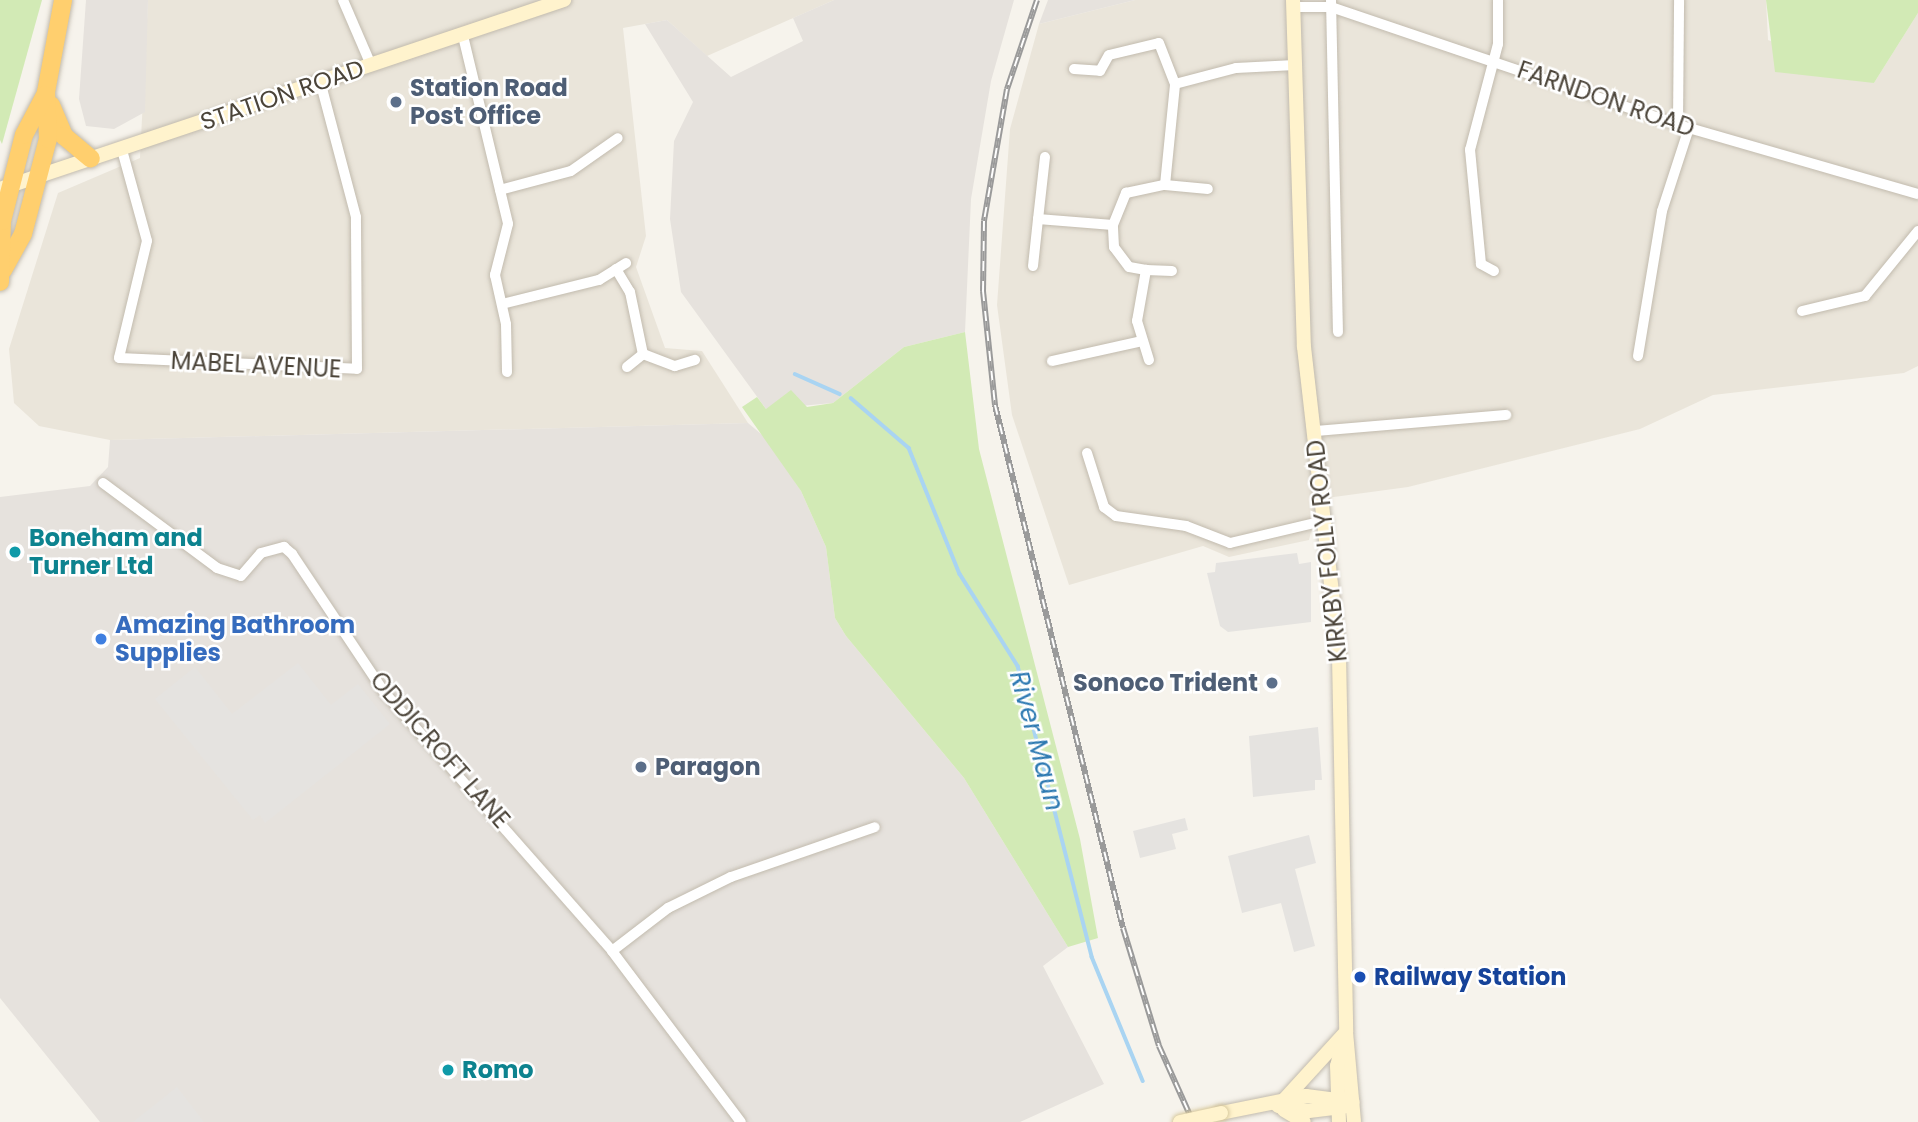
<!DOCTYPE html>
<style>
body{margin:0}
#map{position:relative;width:1918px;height:1122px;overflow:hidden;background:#f6f3ec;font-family:Poppins,sans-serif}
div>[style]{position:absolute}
.residential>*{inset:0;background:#eae5da}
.industrial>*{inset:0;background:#e6e2dd}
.green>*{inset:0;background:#d2eab5}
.parking>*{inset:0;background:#e5e3e0}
.stream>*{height:3.5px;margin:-1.75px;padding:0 1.75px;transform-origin:1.75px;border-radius:1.75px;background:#a9d4f2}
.roads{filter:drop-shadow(0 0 2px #c2bbae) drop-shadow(0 0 2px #c2bbae)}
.street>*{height:10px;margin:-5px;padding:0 5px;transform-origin:5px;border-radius:5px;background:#fff}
.secondary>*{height:14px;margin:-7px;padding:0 7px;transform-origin:7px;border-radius:7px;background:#fff3cd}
.highway>*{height:18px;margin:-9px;padding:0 9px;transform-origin:9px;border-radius:9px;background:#ffcf6e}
.rail>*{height:6px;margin-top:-3px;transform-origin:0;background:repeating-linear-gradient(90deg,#fff 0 10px,#9a9a9a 0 20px);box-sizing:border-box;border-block:2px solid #9a9a9a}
.bridges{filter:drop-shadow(0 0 2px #d6c79b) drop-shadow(0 0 2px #d6c79b)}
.secondary-bridge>*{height:14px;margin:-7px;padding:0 7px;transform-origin:7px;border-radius:7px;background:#fff3cd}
.dots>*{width:19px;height:19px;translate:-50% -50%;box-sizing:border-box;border:4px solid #fff;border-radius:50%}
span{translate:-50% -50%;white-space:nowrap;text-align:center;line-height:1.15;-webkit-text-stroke:5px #fff;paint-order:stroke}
.service-label{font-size:24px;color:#4e5e75;font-weight:700}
.left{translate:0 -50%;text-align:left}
.right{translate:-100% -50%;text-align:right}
.street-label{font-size:24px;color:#4b4439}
.culture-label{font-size:24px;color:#0d838f;font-weight:700}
.shop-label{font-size:24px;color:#366cbe;font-weight:700}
.transit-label{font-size:24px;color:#164399;font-weight:700}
.water-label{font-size:26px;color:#2e7ab2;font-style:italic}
</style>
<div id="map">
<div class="residential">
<div style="clip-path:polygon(148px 0,834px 0,707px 56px,667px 20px,623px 28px,646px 236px,636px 267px,665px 348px,702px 351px,748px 423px,110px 440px,39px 426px,14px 403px,9px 349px,58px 193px,140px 158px)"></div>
<div style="clip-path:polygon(1135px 0,1766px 0,1768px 40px,1874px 83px,1918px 13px,1918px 366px,1904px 373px,1713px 395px,1640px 429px,1408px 487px,1319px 499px,1309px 540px,1229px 557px,1203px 546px,1069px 585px,1012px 415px,997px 305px,1010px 129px,1039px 24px)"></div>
</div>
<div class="industrial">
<div style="clip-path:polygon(86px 0,148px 0,145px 112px,114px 129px,86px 126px,79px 99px)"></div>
<div style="clip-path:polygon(834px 0,1014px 0,991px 81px,971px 199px,965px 332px,904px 347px,833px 403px,766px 409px,681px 292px,670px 219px,674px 141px,693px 102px,645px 24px,667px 20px,731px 77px,803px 41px,793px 18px)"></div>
<div style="clip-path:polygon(1048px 0,1135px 0,1039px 24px)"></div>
<div style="clip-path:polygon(748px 423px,767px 439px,801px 491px,826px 547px,835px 618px,846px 636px,964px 778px,1068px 947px,1043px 966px,1104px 1084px,1020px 1122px,100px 1122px,0 998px,0 497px,90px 486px,108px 467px,110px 440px)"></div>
</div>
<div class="green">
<div style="clip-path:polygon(0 0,42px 0,2px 144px,0 140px)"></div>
<div style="clip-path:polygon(1766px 0,1918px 0,1918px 13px,1874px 83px,1775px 72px)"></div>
<div style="clip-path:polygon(965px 332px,979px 449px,1080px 839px,1098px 938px,1068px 947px,964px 778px,846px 636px,835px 618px,826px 547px,801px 491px,742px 407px,757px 397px,766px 409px,791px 390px,807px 407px,833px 403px,904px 347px)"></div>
</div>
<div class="parking">
<div style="clip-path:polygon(1297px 553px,1299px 564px,1311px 562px,1311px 622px,1228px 632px,1220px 626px,1207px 573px,1215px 572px,1216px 563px)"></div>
<div style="clip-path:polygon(298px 663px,331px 705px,358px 684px,390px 724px,265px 823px,260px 815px,253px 820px,155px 699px,195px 667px,232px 714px)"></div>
<div style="clip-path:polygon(1318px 727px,1322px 780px,1315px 780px,1315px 790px,1253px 797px,1249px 736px)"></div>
<div style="clip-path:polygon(1185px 818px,1188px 830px,1172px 834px,1176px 849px,1140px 858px,1133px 831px)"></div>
<div style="clip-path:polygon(1309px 835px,1316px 863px,1295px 869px,1315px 946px,1294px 952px,1281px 903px,1242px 913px,1228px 856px)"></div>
<div style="clip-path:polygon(177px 1087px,204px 1122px,133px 1122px)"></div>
</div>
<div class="stream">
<div style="left:795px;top:374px;width:49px;rotate:24deg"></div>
<div style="left:851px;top:398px;width:77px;rotate:40.8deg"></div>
<div style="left:909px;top:448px;width:136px;rotate:68deg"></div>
<div style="left:960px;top:574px;width:109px;rotate:57.8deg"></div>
<div style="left:1018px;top:666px;width:300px;rotate:75.7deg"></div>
<div style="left:1092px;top:957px;width:134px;rotate:67.6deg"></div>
</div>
<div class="roads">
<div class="street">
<div style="left:343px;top:0;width:71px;rotate:66.7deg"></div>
<div style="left:1331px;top:0;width:332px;rotate:88.8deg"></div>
<div style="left:1294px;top:7px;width:37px"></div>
<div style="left:1331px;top:7px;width:378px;rotate:18.7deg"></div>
<div style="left:1689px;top:128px;width:238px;rotate:16.1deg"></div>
<div style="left:463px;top:36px;width:193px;rotate:76.5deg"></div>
<div style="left:508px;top:224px;width:53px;rotate:104.3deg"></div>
<div style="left:495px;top:275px;width:50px;rotate:77.3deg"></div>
<div style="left:506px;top:324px;width:48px;rotate:88.8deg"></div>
<div style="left:1074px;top:69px;width:26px;rotate:4deg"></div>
<div style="left:1100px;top:71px;width:18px;rotate:-61deg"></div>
<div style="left:1109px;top:55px;width:51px;rotate:-13.5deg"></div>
<div style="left:1159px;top:43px;width:44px;rotate:68.7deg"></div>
<div style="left:1175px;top:84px;width:63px;rotate:-14.7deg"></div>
<div style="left:1236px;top:68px;width:59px;rotate:-2.9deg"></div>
<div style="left:1678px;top:124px;width:124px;rotate:-89.5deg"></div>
<div style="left:122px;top:150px;width:94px;rotate:74.6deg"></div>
<div style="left:147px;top:241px;width:120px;rotate:103.5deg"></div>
<div style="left:119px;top:358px;width:238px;rotate:2.6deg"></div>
<div style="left:357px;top:369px;width:152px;rotate:-90.4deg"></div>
<div style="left:356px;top:217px;width:141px;rotate:-104.8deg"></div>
<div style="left:1045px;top:157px;width:62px;rotate:96.4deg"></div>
<div style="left:1038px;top:219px;width:75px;rotate:4.6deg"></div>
<div style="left:1165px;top:185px;width:43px;rotate:5.3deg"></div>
<div style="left:500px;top:190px;width:73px;rotate:-15deg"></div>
<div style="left:571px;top:171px;width:57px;rotate:-35.1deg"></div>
<div style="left:1033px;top:266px;width:47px;rotate:-83.9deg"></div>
<div style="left:616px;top:269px;width:27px;rotate:59deg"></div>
<div style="left:630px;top:292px;width:63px;rotate:78.2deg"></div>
<div style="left:643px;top:354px;width:34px;rotate:21deg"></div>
<div style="left:675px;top:366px;width:21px;rotate:-17deg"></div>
<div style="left:1146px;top:270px;width:26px;rotate:2deg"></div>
<div style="left:1494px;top:271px;width:15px;rotate:-152deg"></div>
<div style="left:1481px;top:264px;width:115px;rotate:-95.5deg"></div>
<div style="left:1470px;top:150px;width:110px;rotate:-75.2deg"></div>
<div style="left:1498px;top:44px;width:44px;rotate:-90deg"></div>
<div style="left:502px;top:304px;width:100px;rotate:-13.9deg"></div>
<div style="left:599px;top:280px;width:32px;rotate:-32deg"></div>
<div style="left:1802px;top:311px;width:65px;rotate:-13.4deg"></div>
<div style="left:1865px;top:296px;width:84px;rotate:-50.8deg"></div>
<div style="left:1638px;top:356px;width:147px;rotate:-80.6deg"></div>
<div style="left:1662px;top:211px;width:87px;rotate:-72deg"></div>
<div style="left:1149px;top:360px;width:41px;rotate:-107.1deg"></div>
<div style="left:1137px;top:321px;width:52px;rotate:-80deg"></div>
<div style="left:1146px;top:270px;width:17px;rotate:-170deg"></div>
<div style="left:1129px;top:267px;width:25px;rotate:-127deg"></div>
<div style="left:1114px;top:247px;width:22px;rotate:-93deg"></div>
<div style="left:1113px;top:225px;width:35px;rotate:-68deg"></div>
<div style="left:1126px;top:193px;width:40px;rotate:-12deg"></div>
<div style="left:1165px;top:185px;width:101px;rotate:-84.3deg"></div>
<div style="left:1052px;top:361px;width:92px;rotate:-12.5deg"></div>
<div style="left:627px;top:367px;width:21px;rotate:-39deg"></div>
<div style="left:1315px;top:431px;width:192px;rotate:-4.8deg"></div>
<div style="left:1087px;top:453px;width:57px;rotate:72.5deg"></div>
<div style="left:1104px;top:507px;width:15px;rotate:37deg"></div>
<div style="left:1116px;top:516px;width:71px;rotate:8.1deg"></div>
<div style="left:1186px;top:526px;width:47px;rotate:21.1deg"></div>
<div style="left:1230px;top:543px;width:100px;rotate:-13.3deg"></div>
<div style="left:103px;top:483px;width:142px;rotate:36.7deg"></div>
<div style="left:217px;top:568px;width:25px;rotate:18deg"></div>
<div style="left:241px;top:576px;width:30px;rotate:-49deg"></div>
<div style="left:261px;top:553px;width:24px;rotate:-15deg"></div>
<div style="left:284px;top:547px;width:11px;rotate:41deg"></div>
<div style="left:292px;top:554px;width:166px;rotate:56.3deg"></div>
<div style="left:384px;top:692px;width:345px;rotate:48.6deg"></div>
<div style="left:612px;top:951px;width:214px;rotate:53deg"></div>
<div style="left:612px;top:951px;width:71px;rotate:-37.5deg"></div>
<div style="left:668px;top:908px;width:70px;rotate:-26.2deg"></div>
<div style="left:731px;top:877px;width:152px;rotate:-19.1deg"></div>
</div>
<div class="secondary">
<div style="left:1293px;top:0;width:347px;rotate:88.2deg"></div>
<div style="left:1304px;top:347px;width:310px;rotate:83.5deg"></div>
<div style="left:1339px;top:655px;width:377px;rotate:88.9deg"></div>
<div style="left:1346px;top:1032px;width:90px;rotate:84.9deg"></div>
<div style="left:0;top:189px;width:595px;rotate:-18.53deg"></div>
<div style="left:1284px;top:1100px;width:92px;rotate:-47.6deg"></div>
<div style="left:1278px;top:1106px;width:31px;rotate:9deg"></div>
<div style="left:1309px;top:1111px;width:35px;rotate:-7deg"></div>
<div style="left:1284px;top:1110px;width:23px;rotate:31deg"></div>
<div style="left:1221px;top:1113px;width:87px;rotate:-11.3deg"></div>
<div style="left:1306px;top:1096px;width:47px;rotate:7.3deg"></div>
<div style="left:1339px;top:1122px;width:56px;rotate:-92deg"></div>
<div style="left:1337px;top:1066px;width:27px;rotate:-75deg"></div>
</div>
<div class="highway">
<div style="left:51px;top:105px;width:34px;rotate:67deg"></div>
<div style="left:64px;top:136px;width:35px;rotate:40deg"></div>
<div style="left:3px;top:270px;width:41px;rotate:-60.9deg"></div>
<div style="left:23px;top:234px;width:98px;rotate:-75.3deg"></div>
<div style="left:48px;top:139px;width:47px;rotate:-92.4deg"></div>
<div style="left:46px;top:92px;width:94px;rotate:-79.5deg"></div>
<div style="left:0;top:282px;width:61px;rotate:-88.1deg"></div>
<div style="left:2px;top:221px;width:89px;rotate:-75.7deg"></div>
<div style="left:24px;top:135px;width:45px;rotate:-62.3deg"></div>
</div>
</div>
<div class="rail">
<div style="left:1037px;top:0;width:94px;rotate:108.6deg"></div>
<div style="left:1007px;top:89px;width:134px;rotate:99.9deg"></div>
<div style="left:984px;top:221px;width:70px;rotate:90.8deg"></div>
<div style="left:983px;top:291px;width:115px;rotate:84deg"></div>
<div style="left:995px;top:405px;width:538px;rotate:76.25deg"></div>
<div style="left:1123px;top:928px;width:123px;rotate:73deg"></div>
<div style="left:1159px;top:1046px;width:83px;rotate:65.9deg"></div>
</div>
<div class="bridges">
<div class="secondary-bridge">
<div style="left:1180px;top:1122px;width:42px;rotate:-12.4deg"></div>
</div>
</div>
<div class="dots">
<div style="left:396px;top:102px;background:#5c6f8a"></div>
<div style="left:15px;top:552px;background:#0f9aa8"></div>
<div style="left:101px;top:639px;background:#3f7fe0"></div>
<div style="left:1272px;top:683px;background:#5c6f8a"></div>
<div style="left:641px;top:767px;background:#5c6f8a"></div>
<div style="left:1360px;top:977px;background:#1a4fb4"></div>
<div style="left:448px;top:1070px;background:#0f9aa8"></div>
</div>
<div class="service-label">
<span class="left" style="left:410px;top:102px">Station Road<br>Post Office</span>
<span class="right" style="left:1258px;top:683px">Sonoco Trident</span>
<span class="left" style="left:655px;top:767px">Paragon</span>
</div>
<div class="street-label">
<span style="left:282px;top:95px;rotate:-19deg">STATION ROAD</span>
<span style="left:1606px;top:99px;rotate:19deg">FARNDON ROAD</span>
<span style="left:256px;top:365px;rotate:3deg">MABEL AVENUE</span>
<span style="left:1327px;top:551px;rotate:-96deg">KIRKBY FOLLY ROAD</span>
<span style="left:440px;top:750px;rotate:49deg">ODDICROFT LANE</span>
</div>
<div class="culture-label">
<span class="left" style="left:29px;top:552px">Boneham and<br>Turner Ltd</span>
<span class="left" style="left:462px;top:1070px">Romo</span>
</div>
<div class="shop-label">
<span class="left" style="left:115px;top:639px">Amazing Bathroom<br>Supplies</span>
</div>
<div class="transit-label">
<span class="left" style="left:1374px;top:977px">Railway Station</span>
</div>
<div class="water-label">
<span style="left:1036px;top:741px;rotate:75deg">River Maun</span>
</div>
</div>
